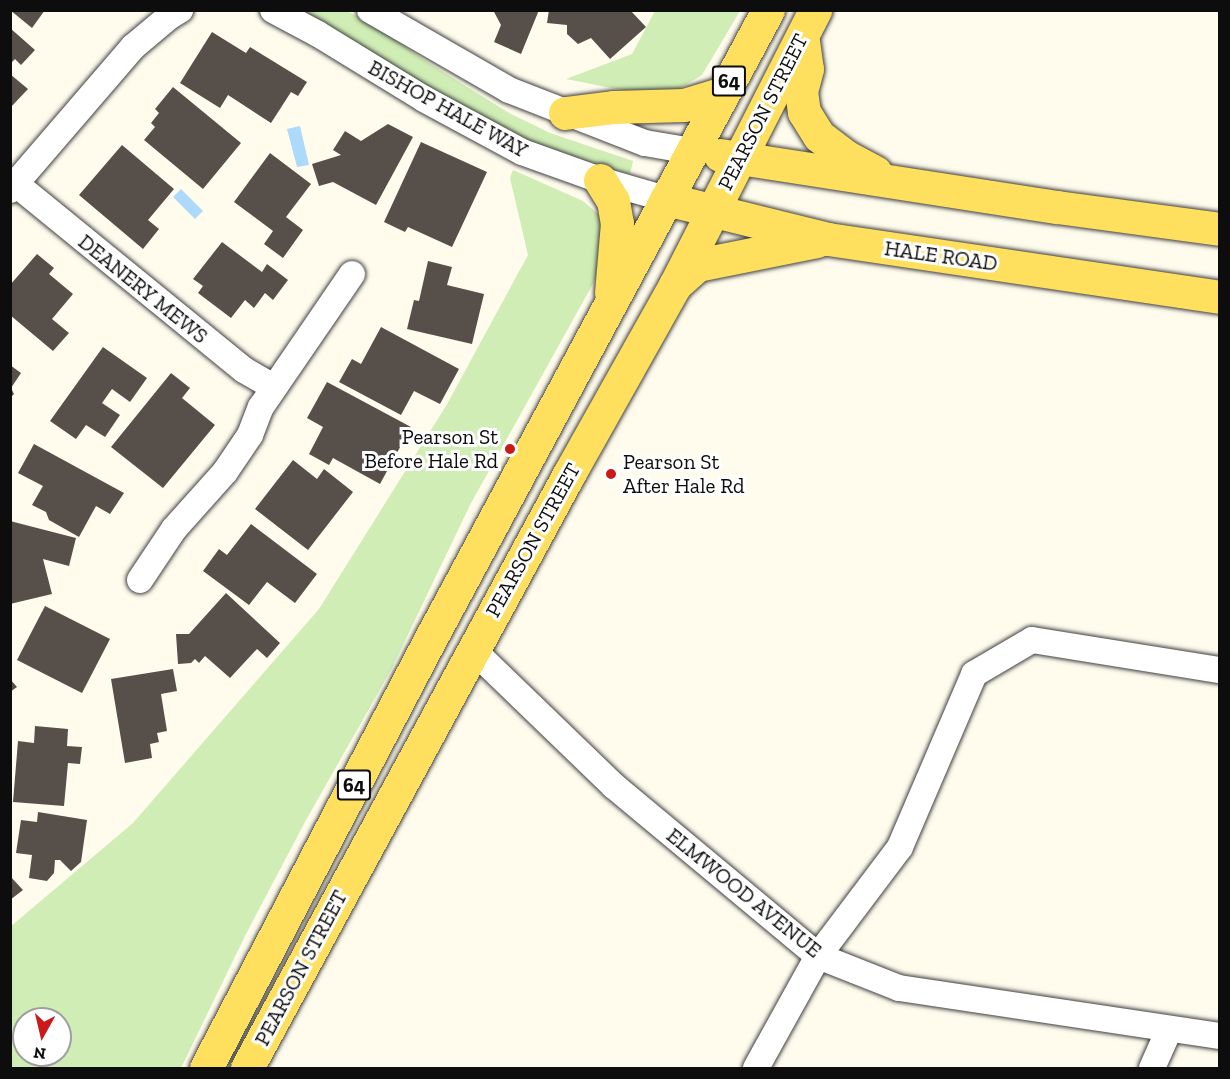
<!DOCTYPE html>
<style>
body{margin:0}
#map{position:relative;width:1230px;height:1079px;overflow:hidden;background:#fffcee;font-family:"Zilla Slab",serif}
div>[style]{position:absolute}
.green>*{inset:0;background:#cfedb4}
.water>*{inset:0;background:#addafb}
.building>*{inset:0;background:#574f49}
.roads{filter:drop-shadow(0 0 2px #404040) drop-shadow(0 0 2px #404040)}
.minor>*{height:26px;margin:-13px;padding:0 13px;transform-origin:13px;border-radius:13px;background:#fff}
.primary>*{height:33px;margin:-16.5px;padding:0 16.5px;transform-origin:16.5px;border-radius:16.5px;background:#ffdf5e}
.dots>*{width:16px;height:16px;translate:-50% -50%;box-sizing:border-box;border:3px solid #fff;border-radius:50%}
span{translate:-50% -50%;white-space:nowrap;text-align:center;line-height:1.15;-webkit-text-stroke:6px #fff;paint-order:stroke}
.shield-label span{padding:2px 4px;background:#fff;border:2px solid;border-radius:4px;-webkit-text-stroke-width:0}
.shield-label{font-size:20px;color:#0d0d0d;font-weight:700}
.street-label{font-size:21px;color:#0d0d0d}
.poi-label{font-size:21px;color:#0d0d0d}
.right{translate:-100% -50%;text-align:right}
.left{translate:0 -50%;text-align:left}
.frame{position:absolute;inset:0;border:12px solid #0d0d0d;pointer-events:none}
.north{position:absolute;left:12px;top:1007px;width:60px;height:60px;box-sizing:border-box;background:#fff;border:2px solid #9e9e9e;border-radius:50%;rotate:188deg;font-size:16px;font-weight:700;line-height:24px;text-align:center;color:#0d0d0d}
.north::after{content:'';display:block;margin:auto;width:21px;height:27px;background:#c91919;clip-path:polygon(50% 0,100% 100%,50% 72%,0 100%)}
</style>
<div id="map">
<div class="green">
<div style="clip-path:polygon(288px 11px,347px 11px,371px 23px,424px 60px,509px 113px,550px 133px,633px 161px,630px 174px,602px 167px,524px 140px)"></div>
<div style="clip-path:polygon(655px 11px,740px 11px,702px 75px,679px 89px,631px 92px,566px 79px,632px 54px)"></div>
<div style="clip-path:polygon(evenodd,513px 170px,583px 201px,599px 215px,604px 240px,602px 261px,594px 282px,470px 505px,392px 668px,305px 822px,246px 934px,181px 1068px,11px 1068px,10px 927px,133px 823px,319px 609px,446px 406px,528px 255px,510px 178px,513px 170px,24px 1019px,60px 1019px,60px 1055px,24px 1055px,24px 1019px)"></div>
</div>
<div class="water">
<div style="clip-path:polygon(300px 126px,309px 165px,297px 167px,287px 129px)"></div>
<div style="clip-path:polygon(181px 189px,203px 211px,195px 219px,173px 197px)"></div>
</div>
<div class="building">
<div style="clip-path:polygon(10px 10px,45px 10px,32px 28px)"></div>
<div style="clip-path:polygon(493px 10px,539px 10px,521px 54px,494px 42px,501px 25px)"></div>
<div style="clip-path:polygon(549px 10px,630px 10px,646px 27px,610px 59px,591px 38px,578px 44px,567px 34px,567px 25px,547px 23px)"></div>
<div style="clip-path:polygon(10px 28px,35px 50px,21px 65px,15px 59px,10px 64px)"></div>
<div style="clip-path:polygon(212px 32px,246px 53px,250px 47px,307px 82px,298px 96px,291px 92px,271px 123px,228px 95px,220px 108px,180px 83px)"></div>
<div style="clip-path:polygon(10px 74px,28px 89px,10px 108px)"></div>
<div style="clip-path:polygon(173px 87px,241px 143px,203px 189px,144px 140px,155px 127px,151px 123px,159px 113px,155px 109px)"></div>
<div style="clip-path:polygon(388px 124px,413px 137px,376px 205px,333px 182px,319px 186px,312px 164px,341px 155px,333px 150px,345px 131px,361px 141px)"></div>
<div style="clip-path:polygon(421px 142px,487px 172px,452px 247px,408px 227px,405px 232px,384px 222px)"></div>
<div style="clip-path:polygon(122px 145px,174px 189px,148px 220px,159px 229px,143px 249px,79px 195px)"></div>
<div style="clip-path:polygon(270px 153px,311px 184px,286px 217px,303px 230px,283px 258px,264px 244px,273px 231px,234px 202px)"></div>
<div style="clip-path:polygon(222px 242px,262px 272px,267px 264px,288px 280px,273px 300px,265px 293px,254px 308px,245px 300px,231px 318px,198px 293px,203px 286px,193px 279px)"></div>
<div style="clip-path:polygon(37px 254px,54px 268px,49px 274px,73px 294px,52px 319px,69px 333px,53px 351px,10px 315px,10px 285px)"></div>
<div style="clip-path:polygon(428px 261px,452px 267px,447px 285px,484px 294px,472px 344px,407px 329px,414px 300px,419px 301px)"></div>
<div style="clip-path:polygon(381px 327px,459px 369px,440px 404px,414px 391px,401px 415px,339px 382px,352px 359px,361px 364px)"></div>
<div style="clip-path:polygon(103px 347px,147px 378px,130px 402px,112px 389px,102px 403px,120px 415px,105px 437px,86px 425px,76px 439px,50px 421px)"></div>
<div style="clip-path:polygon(10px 365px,21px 373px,11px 388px,14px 394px,10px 398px)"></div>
<div style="clip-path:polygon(171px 373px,190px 388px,182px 398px,215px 425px,163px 488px,111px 447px)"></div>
<div style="clip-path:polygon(327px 382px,411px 427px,380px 484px,333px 458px,329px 465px,309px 454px,323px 427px,307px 418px)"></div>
<div style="clip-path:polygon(34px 444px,124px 493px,110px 514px,96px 506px,79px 537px,49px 520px,46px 512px,32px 505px,43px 486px,18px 473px)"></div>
<div style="clip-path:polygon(293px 460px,317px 479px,324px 469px,353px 492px,308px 550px,255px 509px)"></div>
<div style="clip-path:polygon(10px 521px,76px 538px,69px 566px,43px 559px,52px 594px,10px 604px)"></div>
<div style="clip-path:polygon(251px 524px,317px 574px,295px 603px,267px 582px,249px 605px,203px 571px,219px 549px,227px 555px)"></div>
<div style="clip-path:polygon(226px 593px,280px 643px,267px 658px,257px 649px,230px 678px,205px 656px,199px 663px,195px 659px,191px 663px,178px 664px,176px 634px,189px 634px)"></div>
<div style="clip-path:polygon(45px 606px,110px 639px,82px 693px,17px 660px)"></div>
<div style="clip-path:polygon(173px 669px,177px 691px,161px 694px,167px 731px,157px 733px,159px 742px,150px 744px,152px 758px,125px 763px,111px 679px)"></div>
<div style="clip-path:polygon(10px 679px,17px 687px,10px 692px)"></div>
<div style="clip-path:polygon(35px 726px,68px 729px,67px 746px,82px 747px,80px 764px,68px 763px,64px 806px,13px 802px,18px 741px,34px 743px)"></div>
<div style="clip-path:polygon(38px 812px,87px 820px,81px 862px,71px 871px,60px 860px,55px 860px,54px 873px,47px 881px,29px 878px,32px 855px,16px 853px,21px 820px,37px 822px)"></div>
<div style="clip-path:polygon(10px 876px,23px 890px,10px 900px)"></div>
</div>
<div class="roads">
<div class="minor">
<div style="left:273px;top:10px;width:51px;rotate:28.1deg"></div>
<div style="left:318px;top:34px;width:124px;rotate:31.5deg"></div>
<div style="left:424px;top:99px;width:111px;rotate:28.4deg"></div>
<div style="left:522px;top:152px;width:83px;rotate:19.7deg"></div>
<div style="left:600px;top:180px;width:69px;rotate:16.1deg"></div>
<div style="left:370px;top:10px;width:160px;rotate:29.9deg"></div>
<div style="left:509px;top:90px;width:146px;rotate:21.3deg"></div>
<div style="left:645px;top:143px;width:48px;rotate:9.7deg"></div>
<div style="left:16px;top:184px;width:294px;rotate:39.2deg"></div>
<div style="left:244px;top:370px;width:34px;rotate:30deg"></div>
<div style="left:10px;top:190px;width:189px;rotate:-49.3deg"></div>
<div style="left:133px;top:47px;width:48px;rotate:-40deg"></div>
<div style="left:170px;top:16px;width:12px;rotate:-31deg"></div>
<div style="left:140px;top:580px;width:61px;rotate:-56.3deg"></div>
<div style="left:174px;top:529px;width:76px;rotate:-48.2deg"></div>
<div style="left:225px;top:472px;width:45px;rotate:-56deg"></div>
<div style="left:250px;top:435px;width:30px;rotate:-69deg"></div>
<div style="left:261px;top:407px;width:161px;rotate:-55.6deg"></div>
<div style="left:473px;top:650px;width:196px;rotate:44deg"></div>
<div style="left:614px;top:786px;width:266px;rotate:39.8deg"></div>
<div style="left:818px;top:956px;width:87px;rotate:21.6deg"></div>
<div style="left:899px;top:988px;width:325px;rotate:8.5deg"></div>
<div style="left:756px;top:1068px;width:128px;rotate:-61deg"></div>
<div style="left:818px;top:956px;width:136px;rotate:-53deg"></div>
<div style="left:900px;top:847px;width:188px;rotate:-66.8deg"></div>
<div style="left:974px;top:674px;width:67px;rotate:-30.4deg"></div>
<div style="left:1032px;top:640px;width:190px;rotate:9.1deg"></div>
<div style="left:1152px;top:1068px;width:42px;rotate:-65.9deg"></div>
</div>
<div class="primary">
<div style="left:803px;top:41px;width:28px;rotate:82deg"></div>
<div style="left:807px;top:69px;width:23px;rotate:105deg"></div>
<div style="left:801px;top:91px;width:21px;rotate:82deg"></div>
<div style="left:804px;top:112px;width:28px;rotate:58deg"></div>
<div style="left:819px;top:136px;width:35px;rotate:37deg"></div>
<div style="left:847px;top:157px;width:32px;rotate:28deg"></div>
<div style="left:565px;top:113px;width:48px;rotate:-7.1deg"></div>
<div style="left:613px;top:107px;width:71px;rotate:-1.6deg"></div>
<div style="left:684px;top:105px;width:41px;rotate:-17.1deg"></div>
<div style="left:720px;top:155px;width:341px;rotate:8.8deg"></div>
<div style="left:1057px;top:207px;width:164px;rotate:7.7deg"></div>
<div style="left:600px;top:180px;width:25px;rotate:58deg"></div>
<div style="left:613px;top:201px;width:22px;rotate:80deg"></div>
<div style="left:617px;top:223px;width:70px;rotate:94.9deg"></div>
<div style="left:666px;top:199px;width:167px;rotate:13.9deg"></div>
<div style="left:828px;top:239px;width:396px;rotate:8.4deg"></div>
<div style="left:675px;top:285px;width:30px;rotate:-42deg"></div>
<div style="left:697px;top:265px;width:122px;rotate:-11.3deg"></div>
<div style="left:206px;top:1068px;width:490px;rotate:-62.4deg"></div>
<div style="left:433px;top:634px;width:708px;rotate:-61.77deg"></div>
<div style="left:247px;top:1068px;width:676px;rotate:-61.54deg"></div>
<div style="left:569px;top:474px;width:217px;rotate:-60.7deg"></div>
<div style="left:675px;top:285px;width:309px;rotate:-63deg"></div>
</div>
</div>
<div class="dots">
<div style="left:510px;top:449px;background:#c91919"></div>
<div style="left:611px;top:474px;background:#c91919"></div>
</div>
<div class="shield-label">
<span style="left:729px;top:81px">64</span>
<span style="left:354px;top:785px">64</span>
</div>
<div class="street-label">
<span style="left:448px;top:109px;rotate:29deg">BISHOP HALE WAY</span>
<span style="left:763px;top:112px;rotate:-63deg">PEARSON STREET</span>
<span style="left:941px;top:256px;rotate:8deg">HALE ROAD</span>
<span style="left:143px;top:289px;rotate:39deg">DEANERY MEWS</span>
<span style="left:533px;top:540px;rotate:-61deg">PEARSON STREET</span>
<span style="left:744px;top:893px;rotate:39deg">ELMWOOD AVENUE</span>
<span style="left:301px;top:968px;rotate:-62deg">PEARSON STREET</span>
</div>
<div class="poi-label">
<span class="right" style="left:498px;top:449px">Pearson St<br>Before Hale Rd</span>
<span class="left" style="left:623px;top:474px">Pearson St<br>After Hale Rd</span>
</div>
<div class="frame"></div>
<div class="north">N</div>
</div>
